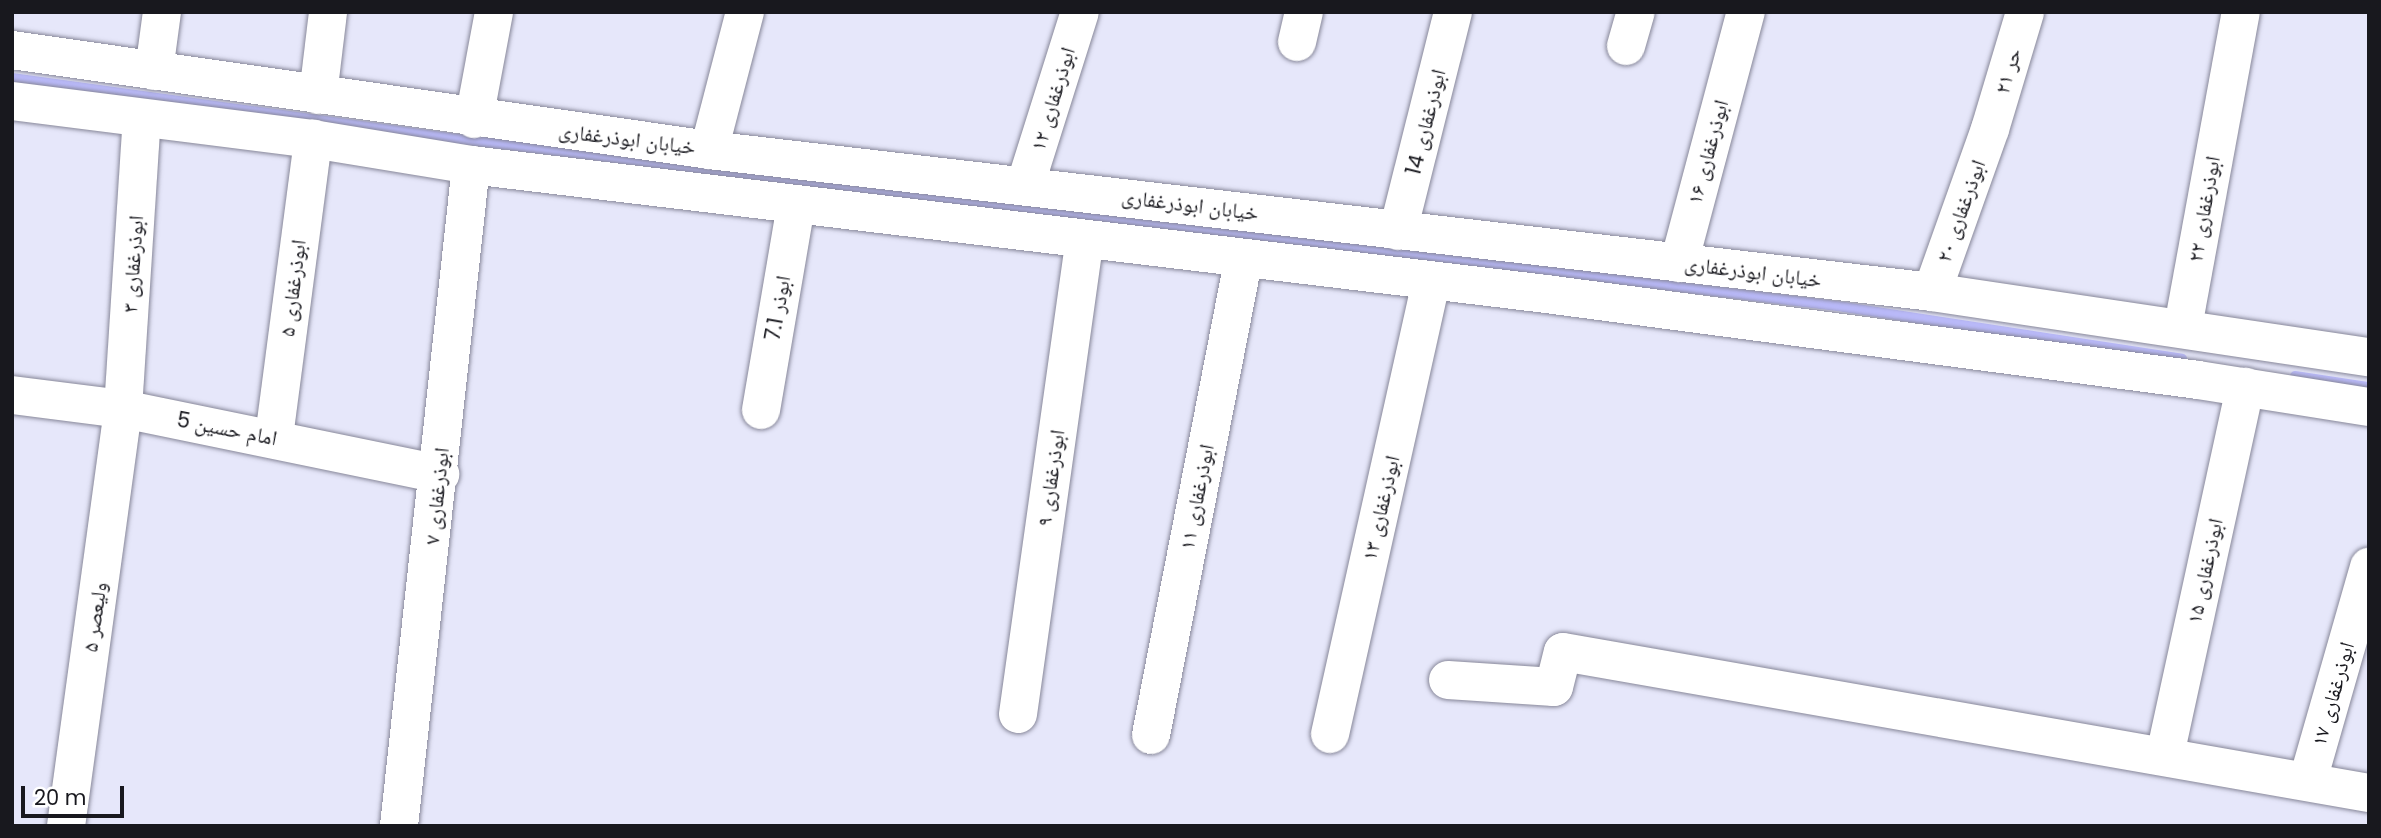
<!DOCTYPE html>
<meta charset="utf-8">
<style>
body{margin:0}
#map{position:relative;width:2381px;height:838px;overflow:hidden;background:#e6e7fa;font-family:Poppins,"Noto Naskh Arabic",sans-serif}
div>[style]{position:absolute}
.stream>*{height:10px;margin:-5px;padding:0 5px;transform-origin:5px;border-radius:5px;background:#babafa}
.roads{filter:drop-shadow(0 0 2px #878799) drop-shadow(0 0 2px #878799)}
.minor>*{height:38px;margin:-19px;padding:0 19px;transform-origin:19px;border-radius:19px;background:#fff}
span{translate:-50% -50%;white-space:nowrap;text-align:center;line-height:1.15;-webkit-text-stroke:5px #fff;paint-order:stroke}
.street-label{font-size:21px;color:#18181e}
.frame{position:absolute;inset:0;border:14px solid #18181e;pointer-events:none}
.scale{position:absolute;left:21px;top:786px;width:103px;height:32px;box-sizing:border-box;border:4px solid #18181e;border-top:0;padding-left:9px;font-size:21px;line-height:24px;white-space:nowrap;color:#18181e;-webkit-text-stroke:5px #fff;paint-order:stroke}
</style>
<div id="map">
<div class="stream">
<div style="left:12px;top:78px;width:434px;rotate:7.8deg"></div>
<div style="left:442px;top:137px;width:1412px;rotate:6.91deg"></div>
<div style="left:1844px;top:307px;width:342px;rotate:8.7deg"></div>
<div style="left:2295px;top:376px;width:75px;rotate:8.5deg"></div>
</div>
<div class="roads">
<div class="minor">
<div style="left:1297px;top:42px;width:31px;rotate:-77deg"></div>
<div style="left:1626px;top:46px;width:35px;rotate:-74deg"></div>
<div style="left:12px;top:50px;width:704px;rotate:8.16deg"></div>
<div style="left:709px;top:150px;width:1231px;rotate:6.62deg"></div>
<div style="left:1932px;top:292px;width:442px;rotate:8.5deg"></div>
<div style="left:154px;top:71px;width:60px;rotate:-82.3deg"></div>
<div style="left:318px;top:95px;width:84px;rotate:-83.1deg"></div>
<div style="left:12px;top:101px;width:303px;rotate:7.2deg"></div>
<div style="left:313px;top:139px;width:160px;rotate:9.3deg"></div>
<div style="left:471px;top:165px;width:1083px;rotate:6.84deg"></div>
<div style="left:1546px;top:294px;width:658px;rotate:7.51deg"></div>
<div style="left:2198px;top:380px;width:173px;rotate:9deg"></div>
<div style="left:474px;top:119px;width:109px;rotate:-79.4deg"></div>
<div style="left:709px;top:150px;width:143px;rotate:-75.4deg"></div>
<div style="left:1025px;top:186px;width:182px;rotate:-72.5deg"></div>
<div style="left:1398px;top:231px;width:226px;rotate:-75.9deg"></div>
<div style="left:1679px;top:263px;width:260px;rotate:-75.1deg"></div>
<div style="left:1932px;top:292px;width:173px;rotate:-70.4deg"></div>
<div style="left:1990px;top:129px;width:122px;rotate:-73.3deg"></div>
<div style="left:2183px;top:327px;width:320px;rotate:-79.6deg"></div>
<div style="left:12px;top:395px;width:112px;rotate:7.2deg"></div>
<div style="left:123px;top:409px;width:324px;rotate:11.6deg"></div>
<div style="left:761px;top:410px;width:207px;rotate:-80.3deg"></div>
<div style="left:274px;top:437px;width:301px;rotate:-82.5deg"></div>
<div style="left:1448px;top:680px;width:106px;rotate:3.8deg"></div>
<div style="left:1554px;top:687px;width:36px;rotate:-76deg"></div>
<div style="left:1563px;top:652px;width:818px;rotate:9.92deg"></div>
<div style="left:1018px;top:714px;width:477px;rotate:-82deg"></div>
<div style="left:1330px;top:734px;width:462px;rotate:-77.4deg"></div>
<div style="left:1151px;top:735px;width:484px;rotate:-79deg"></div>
<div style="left:2165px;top:755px;width:377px;rotate:-77.7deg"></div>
<div style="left:2308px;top:780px;width:222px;rotate:-74deg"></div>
<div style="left:66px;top:826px;width:421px;rotate:-82.2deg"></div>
<div style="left:123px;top:409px;width:291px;rotate:-86.3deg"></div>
<div style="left:399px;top:826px;width:665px;rotate:-83.78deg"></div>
</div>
</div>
<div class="street-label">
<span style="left:2008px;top:71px;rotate:-73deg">حر ۲۱</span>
<span style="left:1053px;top:99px;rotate:-73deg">ابوذرغفاری ۱۲</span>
<span style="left:1426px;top:122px;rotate:-76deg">ابوذرغفاری 14</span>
<span style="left:627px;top:139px;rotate:7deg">خیابان ابوذرغفاری</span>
<span style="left:1708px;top:152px;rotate:-75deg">ابوذرغفاری ۱۶</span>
<span style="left:1190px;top:205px;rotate:7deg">خیابان ابوذرغفاری</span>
<span style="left:2204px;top:209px;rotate:-80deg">ابوذرغفاری ۲۲</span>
<span style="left:1961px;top:211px;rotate:-70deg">ابوذرغفاری ۲۰</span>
<span style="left:133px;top:264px;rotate:-86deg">ابوذرغفاری ۳</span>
<span style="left:1753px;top:272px;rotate:7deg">خیابان ابوذرغفاری</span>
<span style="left:293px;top:288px;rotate:-83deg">ابوذرغفاری ۵</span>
<span style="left:778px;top:308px;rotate:-80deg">ابوذر 7.1</span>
<span style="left:227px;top:429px;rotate:11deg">امام حسین 5</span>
<span style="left:1051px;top:478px;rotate:-82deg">ابوذرغفاری ۹</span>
<span style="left:437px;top:496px;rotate:-84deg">ابوذرغفاری ۷</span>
<span style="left:1197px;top:497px;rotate:-79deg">ابوذرغفاری ۱۱</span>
<span style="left:1381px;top:508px;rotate:-77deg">ابوذرغفاری ۱۳</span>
<span style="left:2205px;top:571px;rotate:-78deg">ابوذرغفاری ۱۵</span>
<span style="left:95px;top:617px;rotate:-82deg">ولیعصر ۵</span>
<span style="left:2333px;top:694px;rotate:-74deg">ابوذرغفاری ۱۷</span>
</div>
<div class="frame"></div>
<div class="scale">20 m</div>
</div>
